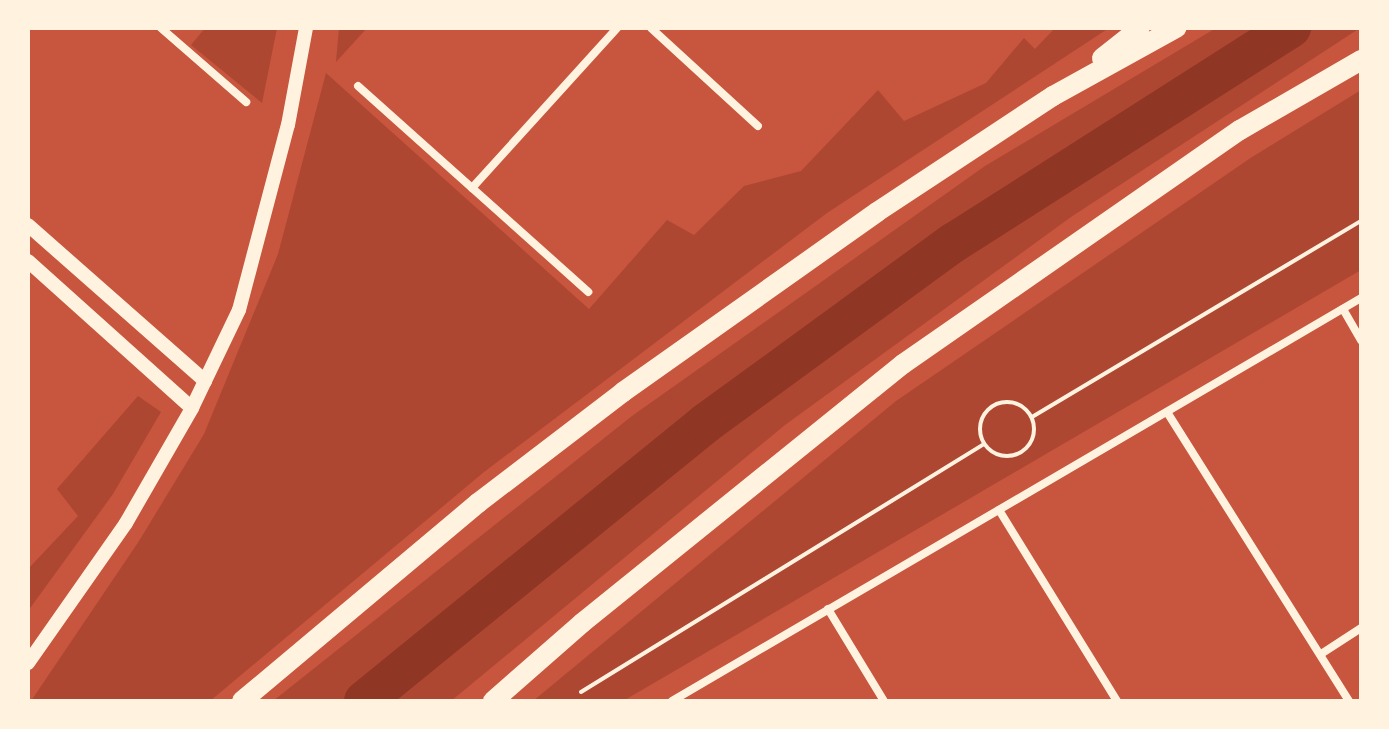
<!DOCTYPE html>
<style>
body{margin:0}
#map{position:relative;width:1389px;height:729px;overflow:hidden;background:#c8553d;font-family:"IBM Plex Sans",sans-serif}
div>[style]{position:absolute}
.green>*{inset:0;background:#ae4732}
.river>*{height:40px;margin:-20px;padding:0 20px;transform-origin:20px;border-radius:20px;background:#8f3625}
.path>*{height:4px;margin:-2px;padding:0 2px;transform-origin:2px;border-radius:2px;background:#fff3e0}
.path>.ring{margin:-2px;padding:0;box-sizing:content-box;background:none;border:4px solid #fff3e0;border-radius:50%}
.minor>*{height:8px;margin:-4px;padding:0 4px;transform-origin:4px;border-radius:4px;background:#fff3e0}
.tertiary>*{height:14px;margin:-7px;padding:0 7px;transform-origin:7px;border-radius:7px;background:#fff3e0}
.trunk>*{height:20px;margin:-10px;padding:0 10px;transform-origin:10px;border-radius:10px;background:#fff3e0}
span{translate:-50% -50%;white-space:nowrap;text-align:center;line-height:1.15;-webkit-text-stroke:6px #fff3e0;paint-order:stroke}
.frame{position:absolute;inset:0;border:30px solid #fff3e0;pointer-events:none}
</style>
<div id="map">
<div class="green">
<div style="clip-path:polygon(205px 28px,277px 28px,262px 103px,191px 45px)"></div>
<div style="clip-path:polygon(339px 28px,367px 28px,336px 62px)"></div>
<div style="clip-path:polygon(1055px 28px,1109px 28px,827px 213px,484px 472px,210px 701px,31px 701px,139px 541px,204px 434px,278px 254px,326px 73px,589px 309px,667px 220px,694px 235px,744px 186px,801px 171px,878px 90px,904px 121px,986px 83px,1024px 38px,1035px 49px)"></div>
<div style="clip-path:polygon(1216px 28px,1360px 28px,1071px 217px,785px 425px,451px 701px,273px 701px,632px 416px,985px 166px)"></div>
<div style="clip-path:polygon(1361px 90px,1361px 270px,623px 701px,533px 701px,896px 401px,1252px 157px)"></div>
<div style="clip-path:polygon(138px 396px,161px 412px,113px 494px,28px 611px,28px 569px,78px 516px,57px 489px)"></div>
</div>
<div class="river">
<div style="left:364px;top:701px;width:441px;rotate:-39.1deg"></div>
<div style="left:706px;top:423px;width:306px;rotate:-36.1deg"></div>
<div style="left:953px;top:243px;width:401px;rotate:-32.5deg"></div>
</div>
<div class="path">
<div class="ring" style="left:980px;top:402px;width:50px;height:50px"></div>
<div style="left:1032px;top:417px;width:383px;rotate:-30.8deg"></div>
<div style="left:581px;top:692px;width:473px;rotate:-31.6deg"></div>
</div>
<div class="minor">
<div style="left:161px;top:28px;width:113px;rotate:41deg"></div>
<div style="left:651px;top:28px;width:145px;rotate:42.5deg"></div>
<div style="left:358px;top:86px;width:309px;rotate:41.8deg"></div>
<div style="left:472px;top:188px;width:216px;rotate:-47.8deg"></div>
<div style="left:1343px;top:309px;width:36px;rotate:60deg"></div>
<div style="left:1167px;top:412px;width:342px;rotate:57.8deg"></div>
<div style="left:999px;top:510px;width:225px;rotate:58.3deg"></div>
<div style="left:828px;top:609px;width:108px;rotate:58.7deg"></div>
<div style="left:1321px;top:654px;width:48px;rotate:-33deg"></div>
<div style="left:672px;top:701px;width:798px;rotate:-30.32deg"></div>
</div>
<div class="tertiary">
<div style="left:28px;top:225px;width:236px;rotate:41.4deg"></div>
<div style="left:28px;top:261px;width:220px;rotate:41.9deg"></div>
<div style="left:28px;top:663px;width:171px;rotate:-55deg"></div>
<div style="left:126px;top:523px;width:133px;rotate:-60.1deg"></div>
<div style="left:192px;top:408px;width:109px;rotate:-64.4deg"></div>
<div style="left:239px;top:310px;width:191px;rotate:-75.2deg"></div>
<div style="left:288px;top:125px;width:99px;rotate:-79.5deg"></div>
</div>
<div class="trunk">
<div style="left:1102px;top:58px;width:48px;rotate:-38.3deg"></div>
<div style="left:242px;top:701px;width:308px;rotate:-40deg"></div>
<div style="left:478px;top:503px;width:183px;rotate:-37.4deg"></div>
<div style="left:623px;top:392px;width:311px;rotate:-35.3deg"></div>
<div style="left:877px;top:212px;width:211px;rotate:-33.4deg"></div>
<div style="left:1053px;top:96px;width:141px;rotate:-28.9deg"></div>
<div style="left:493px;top:701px;width:118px;rotate:-41.2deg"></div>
<div style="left:582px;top:623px;width:412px;rotate:-38.9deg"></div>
<div style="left:903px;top:364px;width:410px;rotate:-34.8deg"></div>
<div style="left:1240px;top:130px;width:140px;rotate:-30deg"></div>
</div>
<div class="frame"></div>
</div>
